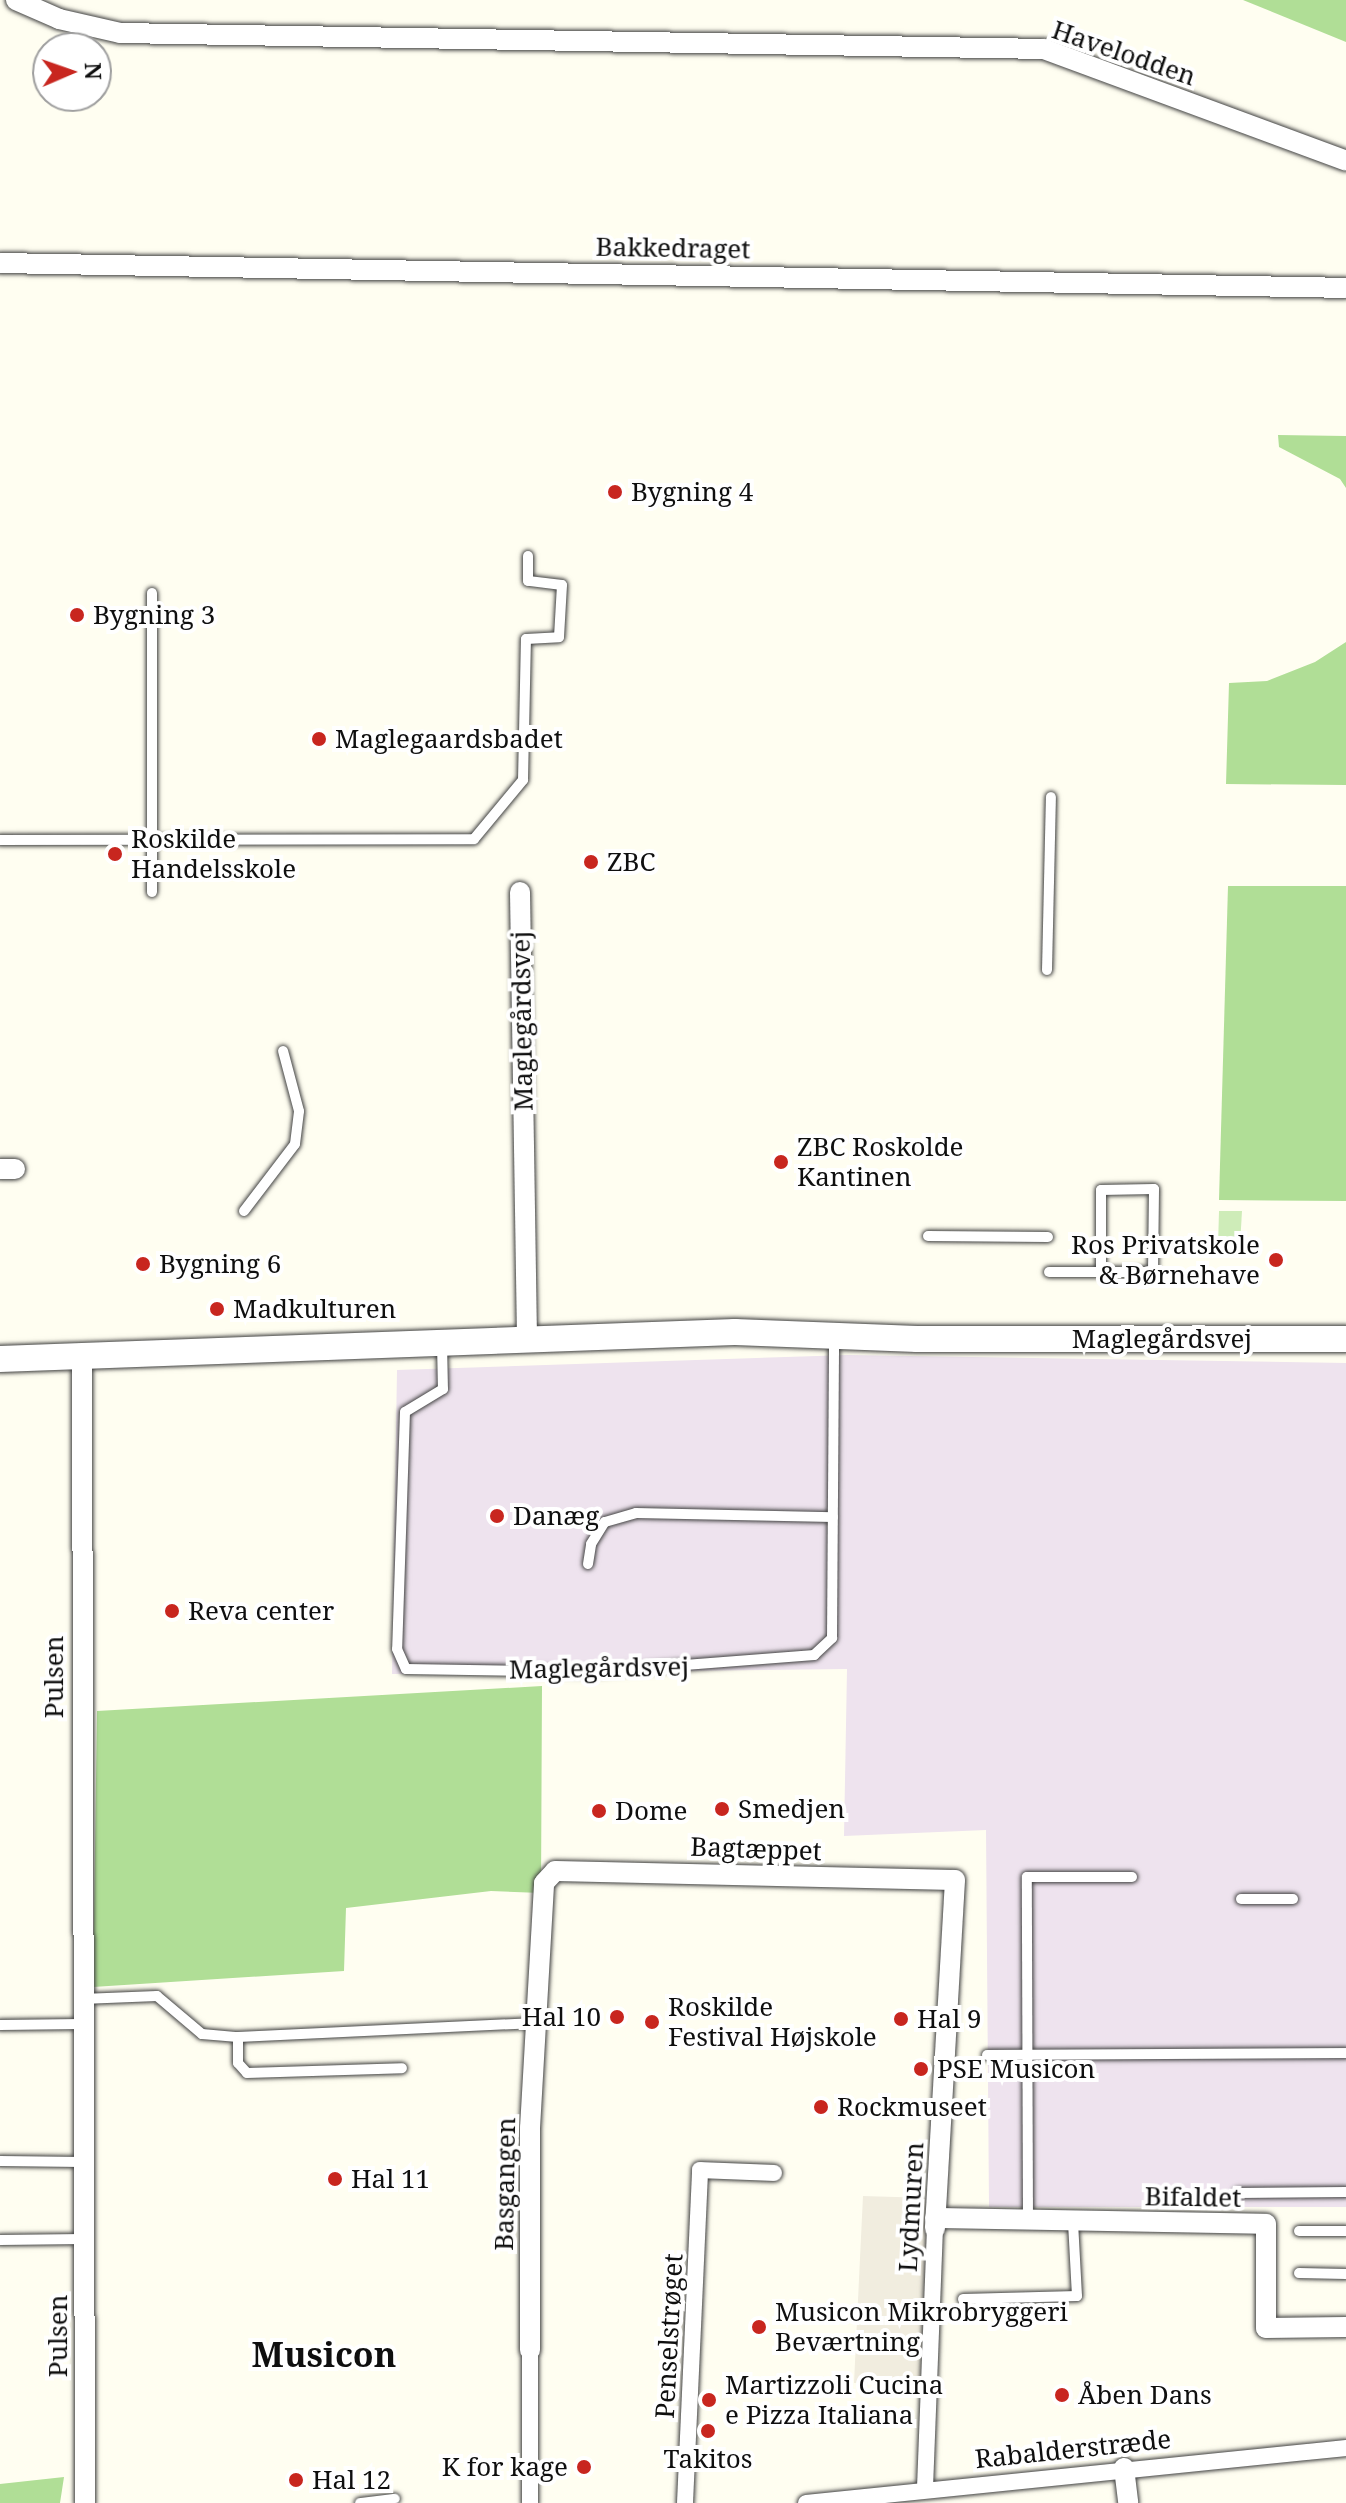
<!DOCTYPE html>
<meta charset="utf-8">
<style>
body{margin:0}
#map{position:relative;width:1346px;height:2503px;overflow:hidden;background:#fffef1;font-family:"Noto Serif",serif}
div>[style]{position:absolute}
.industrial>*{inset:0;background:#eee3ee}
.green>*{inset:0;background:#ceecb8}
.forest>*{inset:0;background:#b0de96}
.plaza>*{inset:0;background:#f1eddf}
.roads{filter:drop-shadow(0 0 2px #424242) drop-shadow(0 0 2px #424242)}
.service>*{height:10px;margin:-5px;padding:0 5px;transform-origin:5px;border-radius:5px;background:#fff}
.pedestrian>*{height:16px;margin:-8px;padding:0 8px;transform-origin:8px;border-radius:8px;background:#fff}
.minor>*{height:20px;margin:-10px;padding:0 10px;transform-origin:10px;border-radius:10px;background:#fff}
.tertiary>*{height:26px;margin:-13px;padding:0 13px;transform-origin:13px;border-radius:13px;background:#fff}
.dots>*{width:22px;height:22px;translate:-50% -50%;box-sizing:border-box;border:4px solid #fff;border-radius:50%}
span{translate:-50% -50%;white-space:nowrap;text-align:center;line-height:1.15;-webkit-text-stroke:8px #fff;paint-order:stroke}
.street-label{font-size:26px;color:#0f0f0f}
.poi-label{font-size:26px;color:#0f0f0f}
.left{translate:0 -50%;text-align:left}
.right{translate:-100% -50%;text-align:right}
.district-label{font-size:34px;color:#0f0f0f;font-weight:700}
.north{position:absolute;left:32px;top:32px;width:80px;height:80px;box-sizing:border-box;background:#fff;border:2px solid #9f9f9f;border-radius:50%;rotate:88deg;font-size:22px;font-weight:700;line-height:32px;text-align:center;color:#0f0f0f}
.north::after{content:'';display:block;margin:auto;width:28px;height:36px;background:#c8261f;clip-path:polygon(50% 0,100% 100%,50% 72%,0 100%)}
</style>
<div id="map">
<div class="industrial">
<div style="clip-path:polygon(848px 1355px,1346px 1363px,1346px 2207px,989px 2207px,986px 1830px,844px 1836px,847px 1669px,392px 1674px,397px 1370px)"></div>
</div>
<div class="green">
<div style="clip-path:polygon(1219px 1211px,1242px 1211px,1240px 1245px,1218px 1247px)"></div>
</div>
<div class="forest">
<div style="clip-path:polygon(1243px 0,1346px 0,1346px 42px)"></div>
<div style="clip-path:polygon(1278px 435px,1346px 436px,1346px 488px,1340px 479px,1279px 447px)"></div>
<div style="clip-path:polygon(1346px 642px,1346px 785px,1226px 784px,1229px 683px,1267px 681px,1315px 662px)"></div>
<div style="clip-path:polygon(1228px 886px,1346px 886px,1346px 1201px,1219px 1200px)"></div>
<div style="clip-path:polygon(542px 1686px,541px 1893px,491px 1891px,346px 1908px,344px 1971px,93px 1987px,97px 1711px)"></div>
<div style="clip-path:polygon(64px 2477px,60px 2503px,0 2503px,0 2484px)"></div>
</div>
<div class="plaza">
<div style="clip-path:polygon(863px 2196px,929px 2198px,920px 2385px,854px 2383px)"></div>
</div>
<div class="roads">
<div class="service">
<div style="left:0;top:840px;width:474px;rotate:-0.1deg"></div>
<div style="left:474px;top:839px;width:77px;rotate:-50.3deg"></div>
<div style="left:523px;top:780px;width:141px;rotate:-88.8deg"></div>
<div style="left:526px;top:639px;width:33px;rotate:-3deg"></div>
<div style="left:559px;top:637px;width:52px;rotate:-86.7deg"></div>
<div style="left:562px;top:585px;width:34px;rotate:-173deg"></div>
<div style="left:528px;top:581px;width:25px;rotate:-90deg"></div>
<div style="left:152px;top:892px;width:299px;rotate:-90deg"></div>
<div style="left:1047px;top:970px;width:173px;rotate:-88.7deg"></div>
<div style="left:244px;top:1211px;width:84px;rotate:-52.7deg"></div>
<div style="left:295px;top:1144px;width:33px;rotate:-83deg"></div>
<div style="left:299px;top:1111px;width:62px;rotate:-104.9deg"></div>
<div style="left:928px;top:1236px;width:120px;rotate:0.5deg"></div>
<div style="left:1049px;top:1272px;width:104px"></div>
<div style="left:1153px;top:1272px;width:83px;rotate:-89.3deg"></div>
<div style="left:1154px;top:1189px;width:53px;rotate:178.9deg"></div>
<div style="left:1101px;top:1190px;width:82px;rotate:90deg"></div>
<div style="left:442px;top:1343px;width:46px;rotate:88.8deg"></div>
<div style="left:443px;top:1389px;width:44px;rotate:148.8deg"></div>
<div style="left:405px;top:1412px;width:237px;rotate:91.9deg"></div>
<div style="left:397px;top:1649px;width:22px;rotate:66deg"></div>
<div style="left:406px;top:1669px;width:188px;rotate:0.9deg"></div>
<div style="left:594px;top:1672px;width:221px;rotate:-4.4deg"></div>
<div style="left:814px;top:1655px;width:25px;rotate:-43deg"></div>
<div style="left:832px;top:1638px;width:301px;rotate:-89.6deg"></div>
<div style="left:588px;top:1564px;width:20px;rotate:-81deg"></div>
<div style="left:591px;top:1544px;width:26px;rotate:-58deg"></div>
<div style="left:605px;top:1522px;width:32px;rotate:-16deg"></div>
<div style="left:636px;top:1513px;width:197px;rotate:1.2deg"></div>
<div style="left:1241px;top:1899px;width:52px"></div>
<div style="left:82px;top:1999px;width:75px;rotate:-2.3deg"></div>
<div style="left:157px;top:1996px;width:59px;rotate:40.2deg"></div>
<div style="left:202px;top:2034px;width:36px;rotate:5deg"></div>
<div style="left:238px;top:2037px;width:299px;rotate:-2.7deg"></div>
<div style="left:0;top:2025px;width:81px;rotate:-0.7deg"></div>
<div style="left:238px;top:2037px;width:26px;rotate:90deg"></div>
<div style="left:238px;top:2063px;width:13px;rotate:48deg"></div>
<div style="left:247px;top:2073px;width:155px;rotate:-1.8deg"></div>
<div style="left:987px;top:2055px;width:359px;rotate:-0.3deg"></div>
<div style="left:0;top:2161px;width:82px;rotate:0.7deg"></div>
<div style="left:1238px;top:2193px;width:108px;rotate:-0.5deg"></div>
<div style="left:1028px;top:2220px;width:343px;rotate:-90.2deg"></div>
<div style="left:1027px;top:1877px;width:105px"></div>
<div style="left:1299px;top:2231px;width:47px"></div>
<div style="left:0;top:2240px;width:83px;rotate:-0.7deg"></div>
<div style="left:1299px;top:2273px;width:47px;rotate:1.2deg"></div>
<div style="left:963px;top:2299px;width:114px;rotate:-1.5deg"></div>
<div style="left:1077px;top:2296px;width:75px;rotate:-93.1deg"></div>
<div style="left:360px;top:2503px;width:35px;rotate:-7deg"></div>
</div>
<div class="pedestrian">
<div style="left:530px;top:2350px;width:153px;rotate:90deg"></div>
<div style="left:925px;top:2488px;width:260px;rotate:-87.8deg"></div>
<div style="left:685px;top:2503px;width:333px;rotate:-87.4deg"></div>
<div style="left:700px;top:2170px;width:74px;rotate:2.3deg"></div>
<div style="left:806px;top:2503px;width:543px;rotate:-5.82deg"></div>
</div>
<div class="minor">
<div style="left:16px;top:0;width:47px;rotate:23.8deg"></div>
<div style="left:59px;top:19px;width:63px;rotate:12.9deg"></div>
<div style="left:120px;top:33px;width:924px;rotate:0.99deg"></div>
<div style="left:1044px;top:49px;width:322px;rotate:20.3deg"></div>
<div style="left:0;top:263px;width:1346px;rotate:1.06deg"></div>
<div style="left:520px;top:892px;width:449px;rotate:89.1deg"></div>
<div style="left:0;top:1169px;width:15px"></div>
<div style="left:82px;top:1356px;width:1147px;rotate:89.85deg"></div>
<div style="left:935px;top:2218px;width:331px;rotate:1deg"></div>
<div style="left:1266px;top:2224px;width:104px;rotate:90deg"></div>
<div style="left:1266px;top:2328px;width:80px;rotate:-0.7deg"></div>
<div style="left:530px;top:2350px;width:222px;rotate:-90deg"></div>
<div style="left:530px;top:2128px;width:245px;rotate:-86.7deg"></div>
<div style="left:544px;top:1883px;width:16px;rotate:-47deg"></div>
<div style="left:555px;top:1871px;width:400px;rotate:1.3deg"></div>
<div style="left:955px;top:1880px;width:349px;rotate:93.3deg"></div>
<div style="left:1124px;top:2468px;width:35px;rotate:83deg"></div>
</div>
<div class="tertiary">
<div style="left:0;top:1359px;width:735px;rotate:-2.1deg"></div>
<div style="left:735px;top:1332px;width:182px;rotate:2.2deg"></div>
<div style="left:917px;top:1339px;width:429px"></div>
</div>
</div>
<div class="dots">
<div style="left:615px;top:492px;background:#c8261f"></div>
<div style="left:77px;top:615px;background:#c8261f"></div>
<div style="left:319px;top:739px;background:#c8261f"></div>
<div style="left:115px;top:854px;background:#c8261f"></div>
<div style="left:591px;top:862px;background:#c8261f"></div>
<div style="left:781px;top:1162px;background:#c8261f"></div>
<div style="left:1276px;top:1260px;background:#c8261f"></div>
<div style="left:143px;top:1264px;background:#c8261f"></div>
<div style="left:217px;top:1309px;background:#c8261f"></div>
<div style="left:497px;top:1516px;background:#c8261f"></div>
<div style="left:172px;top:1611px;background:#c8261f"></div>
<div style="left:722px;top:1809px;background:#c8261f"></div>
<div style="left:599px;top:1811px;background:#c8261f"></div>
<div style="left:617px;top:2017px;background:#c8261f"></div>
<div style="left:901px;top:2019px;background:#c8261f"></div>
<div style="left:652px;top:2022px;background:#c8261f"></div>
<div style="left:921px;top:2069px;background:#c8261f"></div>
<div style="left:821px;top:2107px;background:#c8261f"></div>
<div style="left:335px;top:2179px;background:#c8261f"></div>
<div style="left:759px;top:2327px;background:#c8261f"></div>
<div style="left:1062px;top:2395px;background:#c8261f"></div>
<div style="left:709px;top:2400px;background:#c8261f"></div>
<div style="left:708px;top:2431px;background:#c8261f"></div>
<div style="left:584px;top:2467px;background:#c8261f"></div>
<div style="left:296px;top:2480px;background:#c8261f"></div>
</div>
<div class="street-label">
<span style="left:1124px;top:53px;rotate:19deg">Havelodden</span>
<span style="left:673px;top:248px;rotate:1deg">Bakkedraget</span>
<span style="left:522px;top:1021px;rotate:-91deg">Maglegårdsvej</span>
<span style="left:1162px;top:1339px">Maglegårdsvej</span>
<span style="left:599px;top:1668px;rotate:-1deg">Maglegårdsvej</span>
<span style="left:54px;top:1677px;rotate:-90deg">Pulsen</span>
<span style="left:756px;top:1849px;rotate:2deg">Bagtæppet</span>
<span style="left:505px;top:2184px;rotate:-89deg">Basgangen</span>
<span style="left:1193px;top:2197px;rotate:1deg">Bifaldet</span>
<span style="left:911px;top:2207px;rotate:-87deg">Lydmuren</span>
<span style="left:58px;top:2336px;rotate:-90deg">Pulsen</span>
<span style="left:669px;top:2336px;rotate:-87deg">Penselstrøget</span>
<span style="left:1073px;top:2449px;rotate:-6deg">Rabalderstræde</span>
</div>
<div class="poi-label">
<span class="left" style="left:631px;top:492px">Bygning 4</span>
<span class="left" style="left:93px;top:615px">Bygning 3</span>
<span class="left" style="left:335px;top:739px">Maglegaardsbadet</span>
<span class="left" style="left:131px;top:854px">Roskilde<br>Handelsskole</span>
<span class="left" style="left:607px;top:862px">ZBC</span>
<span class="left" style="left:797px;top:1162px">ZBC Roskolde<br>Kantinen</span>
<span class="right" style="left:1260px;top:1260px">Ros Privatskole<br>&amp; Børnehave</span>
<span class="left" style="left:159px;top:1264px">Bygning 6</span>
<span class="left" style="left:233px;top:1309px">Madkulturen</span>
<span class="left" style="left:513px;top:1516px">Danæg</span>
<span class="left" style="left:188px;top:1611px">Reva center</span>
<span class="left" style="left:738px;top:1809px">Smedjen</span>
<span class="left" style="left:615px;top:1811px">Dome</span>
<span class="left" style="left:668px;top:2022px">Roskilde<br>Festival Højskole</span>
<span class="right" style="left:601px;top:2017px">Hal 10</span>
<span class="left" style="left:917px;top:2019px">Hal 9</span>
<span class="left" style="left:937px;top:2069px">PSE Musicon</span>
<span class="left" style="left:837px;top:2107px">Rockmuseet</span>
<span class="left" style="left:351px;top:2179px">Hal 11</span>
<span class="left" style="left:775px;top:2327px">Musicon Mikrobryggeri<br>Beværtning</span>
<span class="left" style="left:725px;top:2400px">Martizzoli Cucina<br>e Pizza Italiana</span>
<span class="left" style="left:1078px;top:2395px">Åben Dans</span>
<span style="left:708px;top:2459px">Takitos</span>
<span class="right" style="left:568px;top:2467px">K for kage</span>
<span class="left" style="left:312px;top:2480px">Hal 12</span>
</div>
<div class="district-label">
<span style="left:324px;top:2355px">Musicon</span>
</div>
<div class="north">N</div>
</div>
